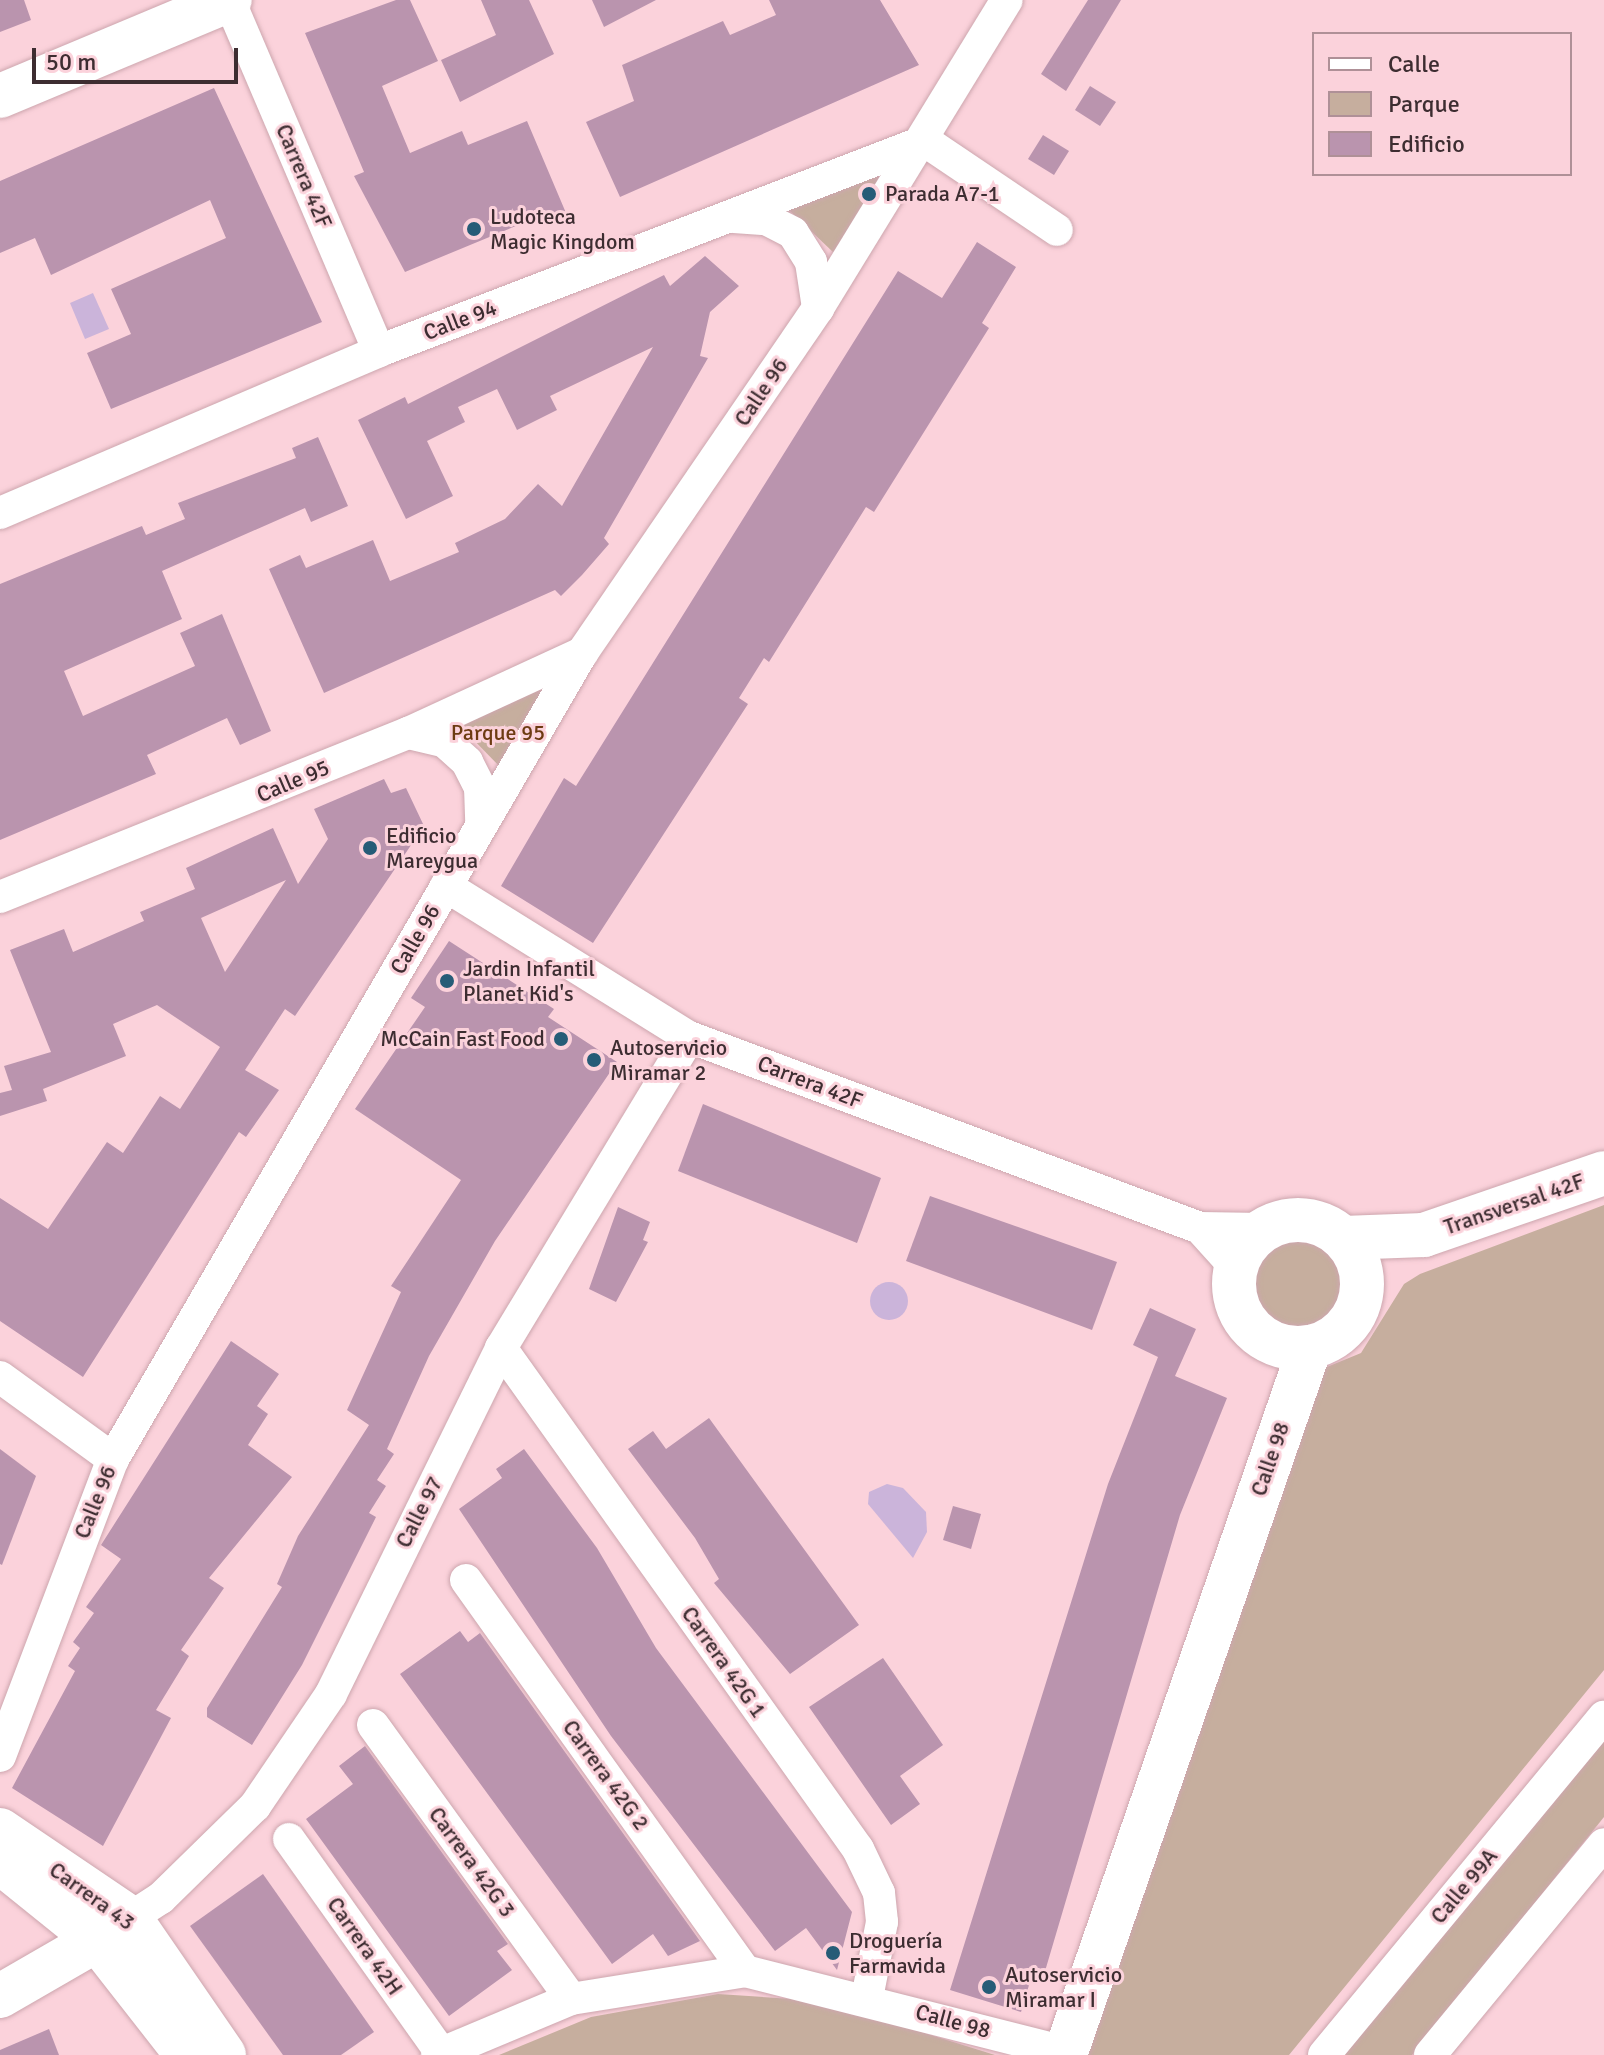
<!DOCTYPE html>
<meta charset="utf-8">
<style>
body{margin:0}
#map{position:relative;width:1604px;height:2055px;overflow:hidden;background:#fbd2db;font-family:Signika,sans-serif}
div>[style]{position:absolute}
.green>*{inset:0;background:#c6ae9e}
.round{border-radius:50%}
.water>*{inset:0;background:#cbb4da}
.building>*{inset:0;background:#ba94ae}
.roads{filter:drop-shadow(0 0 2px #cda6ae) drop-shadow(0 0 2px #cda6ae)}
.street>*{height:32px;margin:-16px;padding:0 16px;transform-origin:16px;border-radius:16px;background:#fff}
.secondary>*{height:44px;margin:-22px;padding:0 22px;transform-origin:22px;border-radius:22px;background:#fff}
.secondary>.ring{margin:-22px;padding:0;box-sizing:content-box;background:none;border:44px solid #fff;border-radius:50%}
.dots>*{width:22px;height:22px;translate:-50% -50%;box-sizing:border-box;border:4px solid #fbd2db;border-radius:50%}
span{translate:-50% -50%;white-space:nowrap;text-align:center;line-height:1.15;-webkit-text-stroke:6px #fbd2db;paint-order:stroke}
.street-label{font-size:22px;color:#3d2d31}
.poi-label{font-size:22px;color:#3d2d31}
.left{translate:0 -50%;text-align:left}
.right{translate:-100% -50%;text-align:right}
.park-label{font-size:22px;color:#6d3b12}
.legend{position:absolute;left:1312px;top:32px;width:260px;height:144px;box-sizing:border-box;background:#fbd2db;border:2px solid #af9097;margin:0;padding:10px 14px;list-style:none;font-size:24px;color:#3d2d31}
.legend li{display:flex;align-items:center;gap:16px;height:40px}
.legend b{width:40px;border:2px solid #af9097}
.scale{position:absolute;left:32px;top:48px;width:206px;height:36px;box-sizing:border-box;border:4px solid #3d2d31;border-top:0;padding-left:10px;font-size:24px;line-height:28px;white-space:nowrap;color:#3d2d31;-webkit-text-stroke:6px #fbd2db;paint-order:stroke}
</style>
<div id="map">
<div class="green">
<div style="clip-path:polygon(894px 167px,835px 254px,789px 210px)"></div>
<div style="clip-path:polygon(552px 677px,503px 770px,461px 727px)"></div>
<div style="clip-path:polygon(1604px 1205px,1604px 1670px,1289px 2055px,1087px 2055px,1322px 1369px,1361px 1353px,1404px 1284px,1420px 1274px)"></div>
<div class="round" style="left:1243px;top:1227px;width:112px;height:112px"></div>
<div style="clip-path:polygon(1604px 1737px,1604px 1817px,1412px 2055px,1340px 2055px)"></div>
<div style="clip-path:polygon(718px 1994px,822px 2001px,995px 2055px,499px 2055px,591px 2017px)"></div>
</div>
<div class="water">
<div style="clip-path:polygon(93px 293px,109px 329px,85px 339px,70px 303px)"></div>
<div class="round" style="left:870px;top:1282px;width:38px;height:38px"></div>
<div style="clip-path:polygon(887px 1484px,903px 1488px,926px 1512px,927px 1532px,913px 1558px,868px 1504px,869px 1492px)"></div>
</div>
<div class="building">
<div style="clip-path:polygon(0 0,24px 0,31px 20px,0 32px)"></div>
<div style="clip-path:polygon(396px 0,410px 0,438px 61px,382px 86px,410px 153px,462px 131px,468px 145px,527px 121px,566px 213px,538px 225px,535px 218px,405px 272px,354px 176px,364px 172px,305px 33px)"></div>
<div style="clip-path:polygon(481px 0,529px 0,554px 54px,460px 102px,441px 60px,496px 35px)"></div>
<div style="clip-path:polygon(592px 0,656px 0,604px 27px)"></div>
<div style="clip-path:polygon(769px 0,880px 0,919px 65px,620px 197px,586px 122px,634px 101px,622px 65px,723px 21px,730px 35px,776px 15px)"></div>
<div style="clip-path:polygon(1088px 0,1121px 0,1066px 91px,1041px 74px)"></div>
<div style="clip-path:polygon(1090px 86px,1116px 102px,1100px 126px,1075px 110px)"></div>
<div style="clip-path:polygon(214px 88px,322px 322px,111px 409px,87px 353px,131px 334px,111px 289px,226px 238px,210px 200px,51px 275px,35px 238px,0 253px,0 181px)"></div>
<div style="clip-path:polygon(1043px 135px,1069px 151px,1054px 175px,1028px 159px)"></div>
<div style="clip-path:polygon(977px 242px,1016px 267px,982px 323px,989px 328px,874px 512px,866px 507px,769px 662px,764px 658px,739px 698px,748px 704px,593px 943px,501px 886px,564px 778px,576px 786px,898px 271px,942px 298px)"></div>
<div style="clip-path:polygon(705px 256px,739px 286px,710px 312px,700px 356px,708px 358px,604px 538px,609px 544px,582px 575px,561px 596px,555px 590px,324px 693px,269px 569px,300px 555px,306px 568px,373px 540px,390px 581px,459px 552px,455px 543px,505px 519px,538px 484px,562px 506px,653px 347px,550px 396px,557px 410px,517px 430px,497px 389px,458px 407px,465px 422px,427px 441px,453px 496px,406px 519px,358px 420px,405px 397px,408px 404px,664px 275px,670px 286px)"></div>
<div style="clip-path:polygon(318px 437px,348px 506px,311px 522px,305px 508px,162px 571px,182px 619px,64px 671px,83px 716px,195px 666px,180px 633px,222px 614px,271px 731px,240px 745px,227px 718px,147px 755px,156px 774px,0 840px,0 584px,142px 526px,146px 535px,185px 519px,178px 503px,296px 458px,292px 448px)"></div>
<div style="clip-path:polygon(evenodd,384px 779px,391px 793px,406px 788px,424px 826px,295px 1016px,285px 1009px,245px 1070px,279px 1090px,246px 1137px,239px 1132px,83px 1377px,0 1321px,0 1198px,48px 1229px,107px 1142px,123px 1153px,160px 1096px,180px 1109px,220px 1047px,157px 1005px,113px 1024px,126px 1056px,43px 1089px,47px 1101px,0 1116px,0 1093px,12px 1090px,4px 1066px,51px 1052px,10px 950px,64px 929px,73px 952px,144px 921px,140px 912px,195px 889px,186px 868px,273px 828px,298px 884px,328px 839px,314px 809px,384px 779px,286px 880px,225px 972px,201px 918px,286px 880px)"></div>
<div style="clip-path:polygon(449px 941px,554px 1009px,548px 1017px,617px 1062px,495px 1241px,429px 1356px,387px 1449px,394px 1454px,377px 1480px,386px 1486px,369px 1513px,376px 1517px,302px 1665px,252px 1745px,207px 1717px,207px 1708px,282px 1587px,277px 1584px,298px 1536px,369px 1425px,347px 1410px,401px 1292px,391px 1286px,461px 1180px,355px 1109px,425px 1007px,411px 998px)"></div>
<div style="clip-path:polygon(703px 1104px,881px 1178px,857px 1243px,678px 1171px)"></div>
<div style="clip-path:polygon(930px 1196px,1117px 1262px,1092px 1330px,906px 1261px)"></div>
<div style="clip-path:polygon(618px 1207px,650px 1222px,643px 1240px,648px 1242px,616px 1302px,589px 1289px)"></div>
<div style="clip-path:polygon(1150px 1308px,1196px 1329px,1175px 1376px,1227px 1398px,1180px 1515px,1043px 1978px,1032px 1975px,1021px 2012px,950px 1990px,1108px 1484px,1158px 1357px,1133px 1345px)"></div>
<div style="clip-path:polygon(231px 1341px,279px 1374px,257px 1406px,268px 1414px,248px 1445px,292px 1477px,209px 1578px,224px 1588px,181px 1650px,189px 1656px,156px 1710px,171px 1718px,103px 1846px,12px 1788px,75px 1671px,68px 1666px,80px 1648px,73px 1642px,94px 1613px,86px 1607px,121px 1559px,101px 1545px)"></div>
<div style="clip-path:polygon(709px 1418px,859px 1625px,790px 1674px,714px 1583px,719px 1579px,695px 1538px,628px 1449px,653px 1431px,666px 1449px)"></div>
<div style="clip-path:polygon(0 1449px,36px 1476px,2px 1565px,0 1564px)"></div>
<div style="clip-path:polygon(524px 1449px,597px 1548px,656px 1648px,852px 1912px,837px 1970px,806px 1928px,775px 1951px,611px 1736px,459px 1509px,502px 1478px,496px 1469px)"></div>
<div style="clip-path:polygon(953px 1506px,981px 1514px,971px 1549px,943px 1540px)"></div>
<div style="clip-path:polygon(460px 1631px,468px 1642px,480px 1633px,700px 1941px,668px 1956px,653px 1934px,612px 1964px,400px 1674px)"></div>
<div style="clip-path:polygon(883px 1658px,943px 1745px,900px 1776px,920px 1804px,891px 1825px,809px 1707px)"></div>
<div style="clip-path:polygon(365px 1746px,508px 1944px,497px 1951px,512px 1970px,449px 2016px,306px 1819px,353px 1784px,339px 1766px)"></div>
<div style="clip-path:polygon(263px 1874px,374px 2032px,341px 2055px,283px 2055px,190px 1926px)"></div>
<div style="clip-path:polygon(49px 2029px,59px 2055px,0 2055px,0 2050px)"></div>
</div>
<div class="roads">
<div class="street">
<div style="left:229px;top:0;width:382px;rotate:66.9deg"></div>
<div style="left:925px;top:141px;width:159px;rotate:34deg"></div>
<div style="left:734px;top:217px;width:32px;rotate:4deg"></div>
<div style="left:766px;top:219px;width:30px;rotate:27deg"></div>
<div style="left:793px;top:233px;width:34px;rotate:58deg"></div>
<div style="left:811px;top:262px;width:47px;rotate:81.3deg"></div>
<div style="left:0;top:513px;width:412px;rotate:-23.1deg"></div>
<div style="left:379px;top:351px;width:585px;rotate:-21.04deg"></div>
<div style="left:408px;top:733px;width:37px;rotate:13deg"></div>
<div style="left:444px;top:741px;width:31px;rotate:42deg"></div>
<div style="left:467px;top:762px;width:28px;rotate:63deg"></div>
<div style="left:480px;top:787px;width:35px;rotate:88deg"></div>
<div style="left:446px;top:886px;width:286px;rotate:31.9deg"></div>
<div style="left:689px;top:1037px;width:546px;rotate:20.49deg"></div>
<div style="left:1200px;top:1228px;width:64px;rotate:0.9deg"></div>
<div style="left:0;top:897px;width:440px;rotate:-21.9deg"></div>
<div style="left:408px;top:733px;width:192px;rotate:-24.7deg"></div>
<div style="left:1200px;top:1228px;width:54px;rotate:48deg"></div>
<div style="left:501px;top:1348px;width:615px;rotate:54.53deg"></div>
<div style="left:858px;top:1849px;width:49px;rotate:64.5deg"></div>
<div style="left:879px;top:1893px;width:29px;rotate:84deg"></div>
<div style="left:882px;top:1922px;width:77px;rotate:101.2deg"></div>
<div style="left:0;top:1377px;width:140px;rotate:36deg"></div>
<div style="left:466px;top:1580px;width:480px;rotate:54.5deg"></div>
<div style="left:373px;top:1725px;width:338px;rotate:54.1deg"></div>
<div style="left:0;top:1756px;width:318px;rotate:-69.2deg"></div>
<div style="left:113px;top:1459px;width:933px;rotate:-59.81deg"></div>
<div style="left:582px;top:653px;width:418px;rotate:-55.6deg"></div>
<div style="left:818px;top:308px;width:361px;rotate:-58.5deg"></div>
<div style="left:289px;top:1839px;width:262px;rotate:54.6deg"></div>
<div style="left:113px;top:1929px;width:57px;rotate:-32.9deg"></div>
<div style="left:161px;top:1898px;width:132px;rotate:-44.4deg"></div>
<div style="left:255px;top:1806px;width:135px;rotate:-55.8deg"></div>
<div style="left:331px;top:1694px;width:386px;rotate:-63.8deg"></div>
<div style="left:501px;top:1348px;width:363px;rotate:-58.8deg"></div>
<div style="left:437px;top:2055px;width:145px;rotate:-22.7deg"></div>
<div style="left:571px;top:1999px;width:176px;rotate:-9.1deg"></div>
<div style="left:745px;top:1971px;width:331px;rotate:14.2deg"></div>
<div style="left:1324px;top:2055px;width:439px;rotate:-50.4deg"></div>
<div style="left:1430px;top:2055px;width:273px;rotate:-50.5deg"></div>
</div>
<div class="secondary">
<div style="left:0;top:96px;width:249px;rotate:-22.7deg"></div>
<div class="ring" style="left:1234px;top:1220px;width:84px;height:84px"></div>
<div style="left:1343px;top:1238px;width:81px;rotate:-2.1deg"></div>
<div style="left:1424px;top:1235px;width:190px;rotate:-19deg"></div>
<div style="left:0;top:1830px;width:157px;rotate:34.1deg"></div>
<div style="left:130px;top:1918px;width:166px;rotate:55.5deg"></div>
<div style="left:0;top:1862px;width:124px;rotate:38.8deg"></div>
<div style="left:97px;top:1940px;width:146px;rotate:52deg"></div>
<div style="left:0;top:1996px;width:112px;rotate:-30deg"></div>
<div style="left:1065px;top:2055px;width:749px;rotate:-70.91deg"></div>
</div>
</div>
<div class="dots">
<div style="left:869px;top:194px;background:#265c77"></div>
<div style="left:474px;top:229px;background:#265c77"></div>
<div style="left:370px;top:848px;background:#265c77"></div>
<div style="left:447px;top:981px;background:#265c77"></div>
<div style="left:561px;top:1039px;background:#265c77"></div>
<div style="left:594px;top:1060px;background:#265c77"></div>
<div style="left:833px;top:1953px;background:#265c77"></div>
<div style="left:989px;top:1987px;background:#265c77"></div>
</div>
<div class="street-label">
<span style="left:304px;top:176px;rotate:67deg">Carrera 42F</span>
<span style="left:460px;top:320px;rotate:-21deg">Calle 94</span>
<span style="left:761px;top:392px;rotate:-56deg">Calle 96</span>
<span style="left:293px;top:781px;rotate:-23deg">Calle 95</span>
<span style="left:415px;top:939px;rotate:-60deg">Calle 96</span>
<span style="left:810px;top:1082px;rotate:21deg">Carrera 42F</span>
<span style="left:1514px;top:1204px;rotate:-19deg">Transversal 42F</span>
<span style="left:1270px;top:1459px;rotate:-71deg">Calle 98</span>
<span style="left:95px;top:1502px;rotate:-68deg">Calle 96</span>
<span style="left:419px;top:1512px;rotate:-63deg">Calle 97</span>
<span style="left:724px;top:1662px;rotate:55deg">Carrera 42G 1</span>
<span style="left:606px;top:1775px;rotate:54deg">Carrera 42G 2</span>
<span style="left:472px;top:1862px;rotate:54deg">Carrera 42G 3</span>
<span style="left:1464px;top:1886px;rotate:-50deg">Calle 99A</span>
<span style="left:92px;top:1896px;rotate:36deg">Carrera 43</span>
<span style="left:365px;top:1946px;rotate:55deg">Carrera 42H</span>
<span style="left:953px;top:2021px;rotate:15deg">Calle 98</span>
</div>
<div class="poi-label">
<span class="left" style="left:885px;top:194px">Parada A7-1</span>
<span class="left" style="left:490px;top:229px">Ludoteca<br>Magic Kingdom</span>
<span class="left" style="left:386px;top:848px">Edificio<br>Mareygua</span>
<span class="left" style="left:463px;top:981px">Jardin Infantil<br>Planet Kid's</span>
<span class="right" style="left:545px;top:1039px">McCain Fast Food</span>
<span class="left" style="left:610px;top:1060px">Autoservicio<br>Miramar 2</span>
<span class="left" style="left:849px;top:1953px">Droguería<br>Farmavida</span>
<span class="left" style="left:1005px;top:1987px">Autoservicio<br>Miramar I</span>
</div>
<div class="park-label">
<span style="left:498px;top:733px">Parque 95</span>
</div>
<ul class="legend">
<li><b style="height:10px;background:#fff"></b>Calle</li>
<li><b style="height:22px;background:#c6ae9e"></b>Parque</li>
<li><b style="height:22px;background:#ba94ae"></b>Edificio</li>
</ul>
<div class="scale">50 m</div>
</div>
